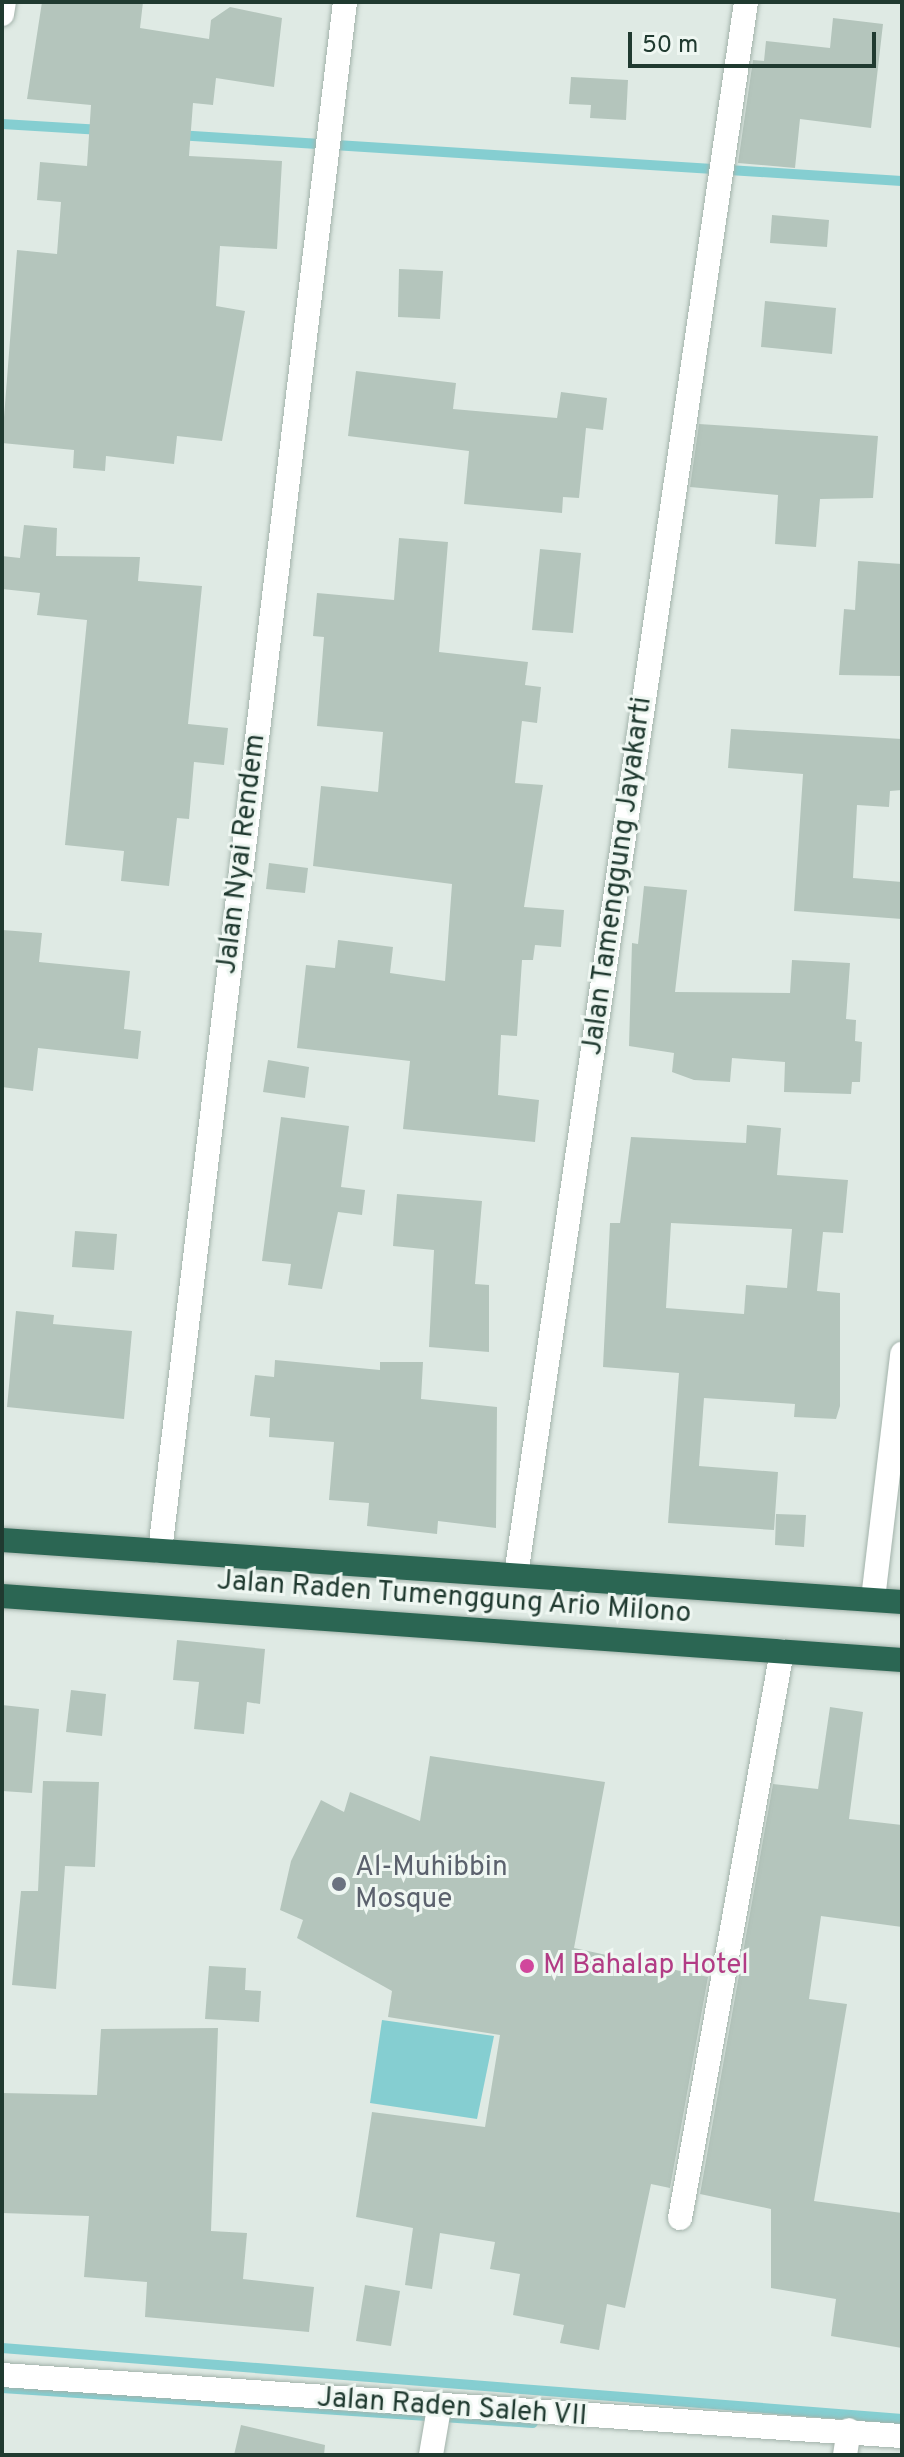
<!DOCTYPE html>
<style>
body{margin:0}
#map{position:relative;width:904px;height:2457px;overflow:hidden;background:#dfeae4;font-family:Overpass,sans-serif}
div>[style]{position:absolute}
.water>*{inset:0;background:#85ced1}
.stream>*{height:10px;margin:-5px;padding:0 5px;transform-origin:5px;border-radius:5px;background:#85ced1}
.building>*{inset:0;background:#b4c5bc}
.roads{filter:drop-shadow(0 0 2px #a2b2aa) drop-shadow(0 0 2px #a2b2aa)}
.minor>*{height:24px;margin:-12px;padding:0 12px;transform-origin:12px;border-radius:12px;background:#fff}
.highway>*{height:24px;margin:-12px;padding:0 12px;transform-origin:12px;border-radius:12px;background:#2b6653}
.dots>*{width:22px;height:22px;translate:-50% -50%;box-sizing:border-box;border:4px solid #eff7f2;border-radius:50%}
span{translate:-50% -50%;white-space:nowrap;text-align:center;line-height:1.15;-webkit-text-stroke:6px #eff7f2;paint-order:stroke}
.street-label{font-size:28px;color:#203a30}
.worship-label{font-size:28px;color:#5b616d}
.left{translate:0 -50%;text-align:left}
.hotel-label{font-size:28px;color:#b23c85}
.frame{position:absolute;inset:0;border:4px solid #203a30;pointer-events:none}
.scale{position:absolute;left:628px;top:32px;width:248px;height:36px;box-sizing:border-box;border:4px solid #203a30;border-top:0;padding-left:10px;font-size:24px;line-height:28px;white-space:nowrap;color:#203a30;-webkit-text-stroke:6px #eff7f2;paint-order:stroke}
</style>
<div id="map">
<div class="water">
<div style="clip-path:polygon(382px 2020px,494px 2036px,477px 2119px,370px 2103px)"></div>
</div>
<div class="stream">
<div style="left:2px;top:124px;width:100px;rotate:3.4deg"></div>
<div style="left:177px;top:135px;width:726px;rotate:3.63deg"></div>
<div style="left:2px;top:2348px;width:903px;rotate:4.51deg"></div>
<div style="left:2px;top:2388px;width:532px;rotate:3.77deg"></div>
</div>
<div class="building">
<div style="clip-path:polygon(42px 2px,143px 2px,140px 28px,209px 39px,211px 20px,230px 7px,282px 18px,274px 87px,216px 78px,213px 105px,193px 103px,189px 156px,282px 161px,277px 249px,220px 246px,216px 306px,245px 311px,222px 441px,177px 436px,174px 464px,106px 456px,105px 471px,73px 468px,74px 450px,2px 443px,17px 250px,57px 254px,61px 202px,37px 200px,40px 162px,87px 166px,91px 105px,27px 99px)"></div>
<div style="clip-path:polygon(833px 18px,883px 24px,871px 128px,800px 119px,795px 168px,738px 163px,753px 60px,764px 61px,766px 41px,830px 48px)"></div>
<div style="clip-path:polygon(571px 77px,628px 80px,626px 120px,590px 118px,591px 105px,569px 104px)"></div>
<div style="clip-path:polygon(772px 215px,829px 220px,827px 247px,770px 243px)"></div>
<div style="clip-path:polygon(399px 269px,443px 271px,440px 319px,398px 317px)"></div>
<div style="clip-path:polygon(765px 301px,836px 308px,832px 354px,761px 347px)"></div>
<div style="clip-path:polygon(356px 371px,456px 383px,453px 409px,557px 418px,561px 392px,607px 398px,603px 430px,586px 428px,579px 498px,563px 497px,562px 513px,464px 504px,469px 451px,348px 436px)"></div>
<div style="clip-path:polygon(699px 424px,878px 436px,873px 498px,820px 499px,816px 547px,775px 544px,778px 495px,690px 487px)"></div>
<div style="clip-path:polygon(24px 525px,57px 528px,56px 556px,140px 557px,138px 581px,202px 586px,188px 724px,228px 728px,224px 765px,194px 762px,189px 819px,177px 818px,169px 886px,121px 881px,124px 851px,65px 845px,87px 620px,37px 615px,40px 593px,2px 589px,2px 556px,20px 558px)"></div>
<div style="clip-path:polygon(399px 538px,448px 542px,439px 652px,528px 662px,525px 685px,541px 687px,537px 723px,522px 721px,515px 783px,543px 785px,524px 907px,564px 910px,561px 947px,535px 945px,533px 960px,522px 960px,517px 1036px,501px 1035px,498px 1095px,539px 1100px,535px 1142px,403px 1129px,410px 1061px,297px 1048px,306px 965px,335px 968px,338px 940px,393px 947px,390px 973px,445px 981px,452px 884px,313px 866px,321px 786px,378px 792px,383px 732px,317px 726px,324px 637px,313px 636px,317px 593px,394px 600px)"></div>
<div style="clip-path:polygon(540px 549px,581px 553px,573px 633px,532px 630px)"></div>
<div style="clip-path:polygon(858px 561px,902px 564px,902px 676px,839px 675px,844px 609px,855px 610px)"></div>
<div style="clip-path:polygon(731px 729px,902px 739px,902px 790px,890px 791px,889px 807px,857px 805px,853px 878px,902px 882px,902px 919px,794px 911px,803px 774px,728px 768px)"></div>
<div style="clip-path:polygon(269px 863px,308px 868px,305px 893px,266px 889px)"></div>
<div style="clip-path:polygon(644px 886px,687px 890px,675px 992px,790px 993px,792px 960px,850px 963px,846px 1019px,856px 1020px,855px 1041px,862px 1042px,860px 1082px,852px 1082px,851px 1094px,784px 1092px,785px 1062px,732px 1058px,730px 1082px,694px 1080px,672px 1072px,674px 1053px,629px 1046px,632px 943px,638px 944px)"></div>
<div style="clip-path:polygon(2px 930px,42px 933px,39px 962px,130px 971px,124px 1029px,141px 1031px,138px 1059px,38px 1048px,33px 1091px,2px 1087px)"></div>
<div style="clip-path:polygon(268px 1060px,309px 1067px,305px 1098px,263px 1092px)"></div>
<div style="clip-path:polygon(281px 1117px,349px 1126px,341px 1187px,365px 1190px,362px 1215px,338px 1212px,322px 1289px,288px 1285px,291px 1264px,262px 1261px)"></div>
<div style="clip-path:polygon(evenodd,747px 1125px,781px 1128px,777px 1175px,848px 1180px,843px 1233px,823px 1232px,817px 1291px,840px 1293px,840px 1406px,836px 1419px,794px 1417px,795px 1404px,704px 1398px,699px 1466px,778px 1472px,774px 1530px,668px 1523px,679px 1373px,603px 1367px,610px 1223px,620px 1223px,631px 1137px,746px 1143px,747px 1125px,671px 1223px,792px 1229px,787px 1288px,746px 1285px,744px 1314px,666px 1308px,671px 1223px)"></div>
<div style="clip-path:polygon(397px 1194px,482px 1201px,475px 1284px,489px 1285px,489px 1352px,429px 1347px,434px 1250px,393px 1246px)"></div>
<div style="clip-path:polygon(75px 1231px,117px 1234px,114px 1270px,72px 1267px)"></div>
<div style="clip-path:polygon(16px 1311px,54px 1315px,53px 1324px,132px 1331px,124px 1419px,7px 1407px)"></div>
<div style="clip-path:polygon(275px 1360px,380px 1370px,380px 1362px,423px 1362px,421px 1399px,497px 1407px,496px 1528px,438px 1521px,437px 1534px,367px 1526px,369px 1503px,329px 1500px,334px 1442px,269px 1437px,270px 1418px,250px 1416px,255px 1375px,274px 1377px)"></div>
<div style="clip-path:polygon(776px 1514px,806px 1515px,804px 1547px,775px 1545px)"></div>
<div style="clip-path:polygon(177px 1640px,265px 1649px,260px 1704px,247px 1702px,244px 1734px,194px 1729px,199px 1682px,173px 1680px)"></div>
<div style="clip-path:polygon(71px 1690px,106px 1694px,102px 1736px,66px 1732px)"></div>
<div style="clip-path:polygon(2px 1705px,39px 1709px,32px 1793px,2px 1791px)"></div>
<div style="clip-path:polygon(830px 1707px,863px 1712px,849px 1819px,902px 1825px,902px 1927px,821px 1916px,809px 1999px,847px 2004px,814px 2201px,902px 2213px,902px 2348px,831px 2336px,836px 2299px,771px 2288px,771px 2209px,700px 2194px,773px 1784px,818px 1789px)"></div>
<div style="clip-path:polygon(430px 1756px,605px 1782px,574px 1948px,708px 1977px,670px 2188px,651px 2184px,625px 2308px,607px 2304px,599px 2350px,560px 2343px,564px 2325px,513px 2315px,520px 2274px,490px 2269px,495px 2242px,440px 2233px,432px 2289px,405px 2285px,413px 2228px,356px 2217px,372px 2112px,485px 2127px,500px 2035px,388px 2017px,392px 1991px,297px 1938px,303px 1920px,280px 1910px,291px 1861px,321px 1800px,344px 1812px,350px 1792px,420px 1821px)"></div>
<div style="clip-path:polygon(43px 1781px,99px 1782px,95px 1867px,65px 1866px,56px 1989px,12px 1985px,21px 1891px,38px 1891px)"></div>
<div style="clip-path:polygon(209px 1966px,246px 1968px,245px 1990px,261px 1991px,259px 2022px,205px 2019px)"></div>
<div style="clip-path:polygon(218px 2028px,211px 2231px,247px 2233px,243px 2279px,314px 2287px,309px 2332px,145px 2317px,147px 2282px,84px 2277px,89px 2216px,2px 2213px,2px 2093px,97px 2095px,101px 2029px)"></div>
<div style="clip-path:polygon(365px 2285px,400px 2291px,391px 2346px,356px 2341px)"></div>
<div style="clip-path:polygon(241px 2425px,325px 2445px,324px 2455px,234px 2455px)"></div>
</div>
<div class="roads">
<div class="minor">
<div style="left:2px;top:14px;width:12px;rotate:-81deg"></div>
<div style="left:160px;top:1551px;width:1560px;rotate:-83.19deg"></div>
<div style="left:516px;top:1575px;width:1590px;rotate:-81.68deg"></div>
<div style="left:873px;top:1599px;width:247px;rotate:-83.2deg"></div>
<div style="left:680px;top:2218px;width:576px;rotate:-79.8deg"></div>
<div style="left:2px;top:2375px;width:902px;rotate:3.88deg"></div>
<div style="left:431px;top:2455px;width:48px;rotate:-80.3deg"></div>
<div style="left:845px;top:2455px;width:25px;rotate:-81deg"></div>
</div>
<div class="highway">
<div style="left:2px;top:1540px;width:902px;rotate:3.94deg"></div>
<div style="left:2px;top:1596px;width:902px;rotate:4.07deg"></div>
</div>
</div>
<div class="dots">
<div style="left:339px;top:1884px;background:#6b7280"></div>
<div style="left:527px;top:1966px;background:#d1479c"></div>
</div>
<div class="street-label">
<span style="left:242px;top:854px;rotate:-83deg">Jalan Nyai Rendem</span>
<span style="left:618px;top:876px;rotate:-82deg">Jalan Tamenggung Jayakarti</span>
<span style="left:454px;top:1598px;rotate:4deg">Jalan Raden Tumenggung Ario Milono</span>
<span style="left:452px;top:2408px;rotate:4deg">Jalan Raden Saleh VII</span>
</div>
<div class="worship-label">
<span class="left" style="left:355px;top:1884px">Al-Muhibbin<br>Mosque</span>
</div>
<div class="hotel-label">
<span class="left" style="left:543px;top:1966px">M Bahalap Hotel</span>
</div>
<div class="frame"></div>
<div class="scale">50 m</div>
</div>
